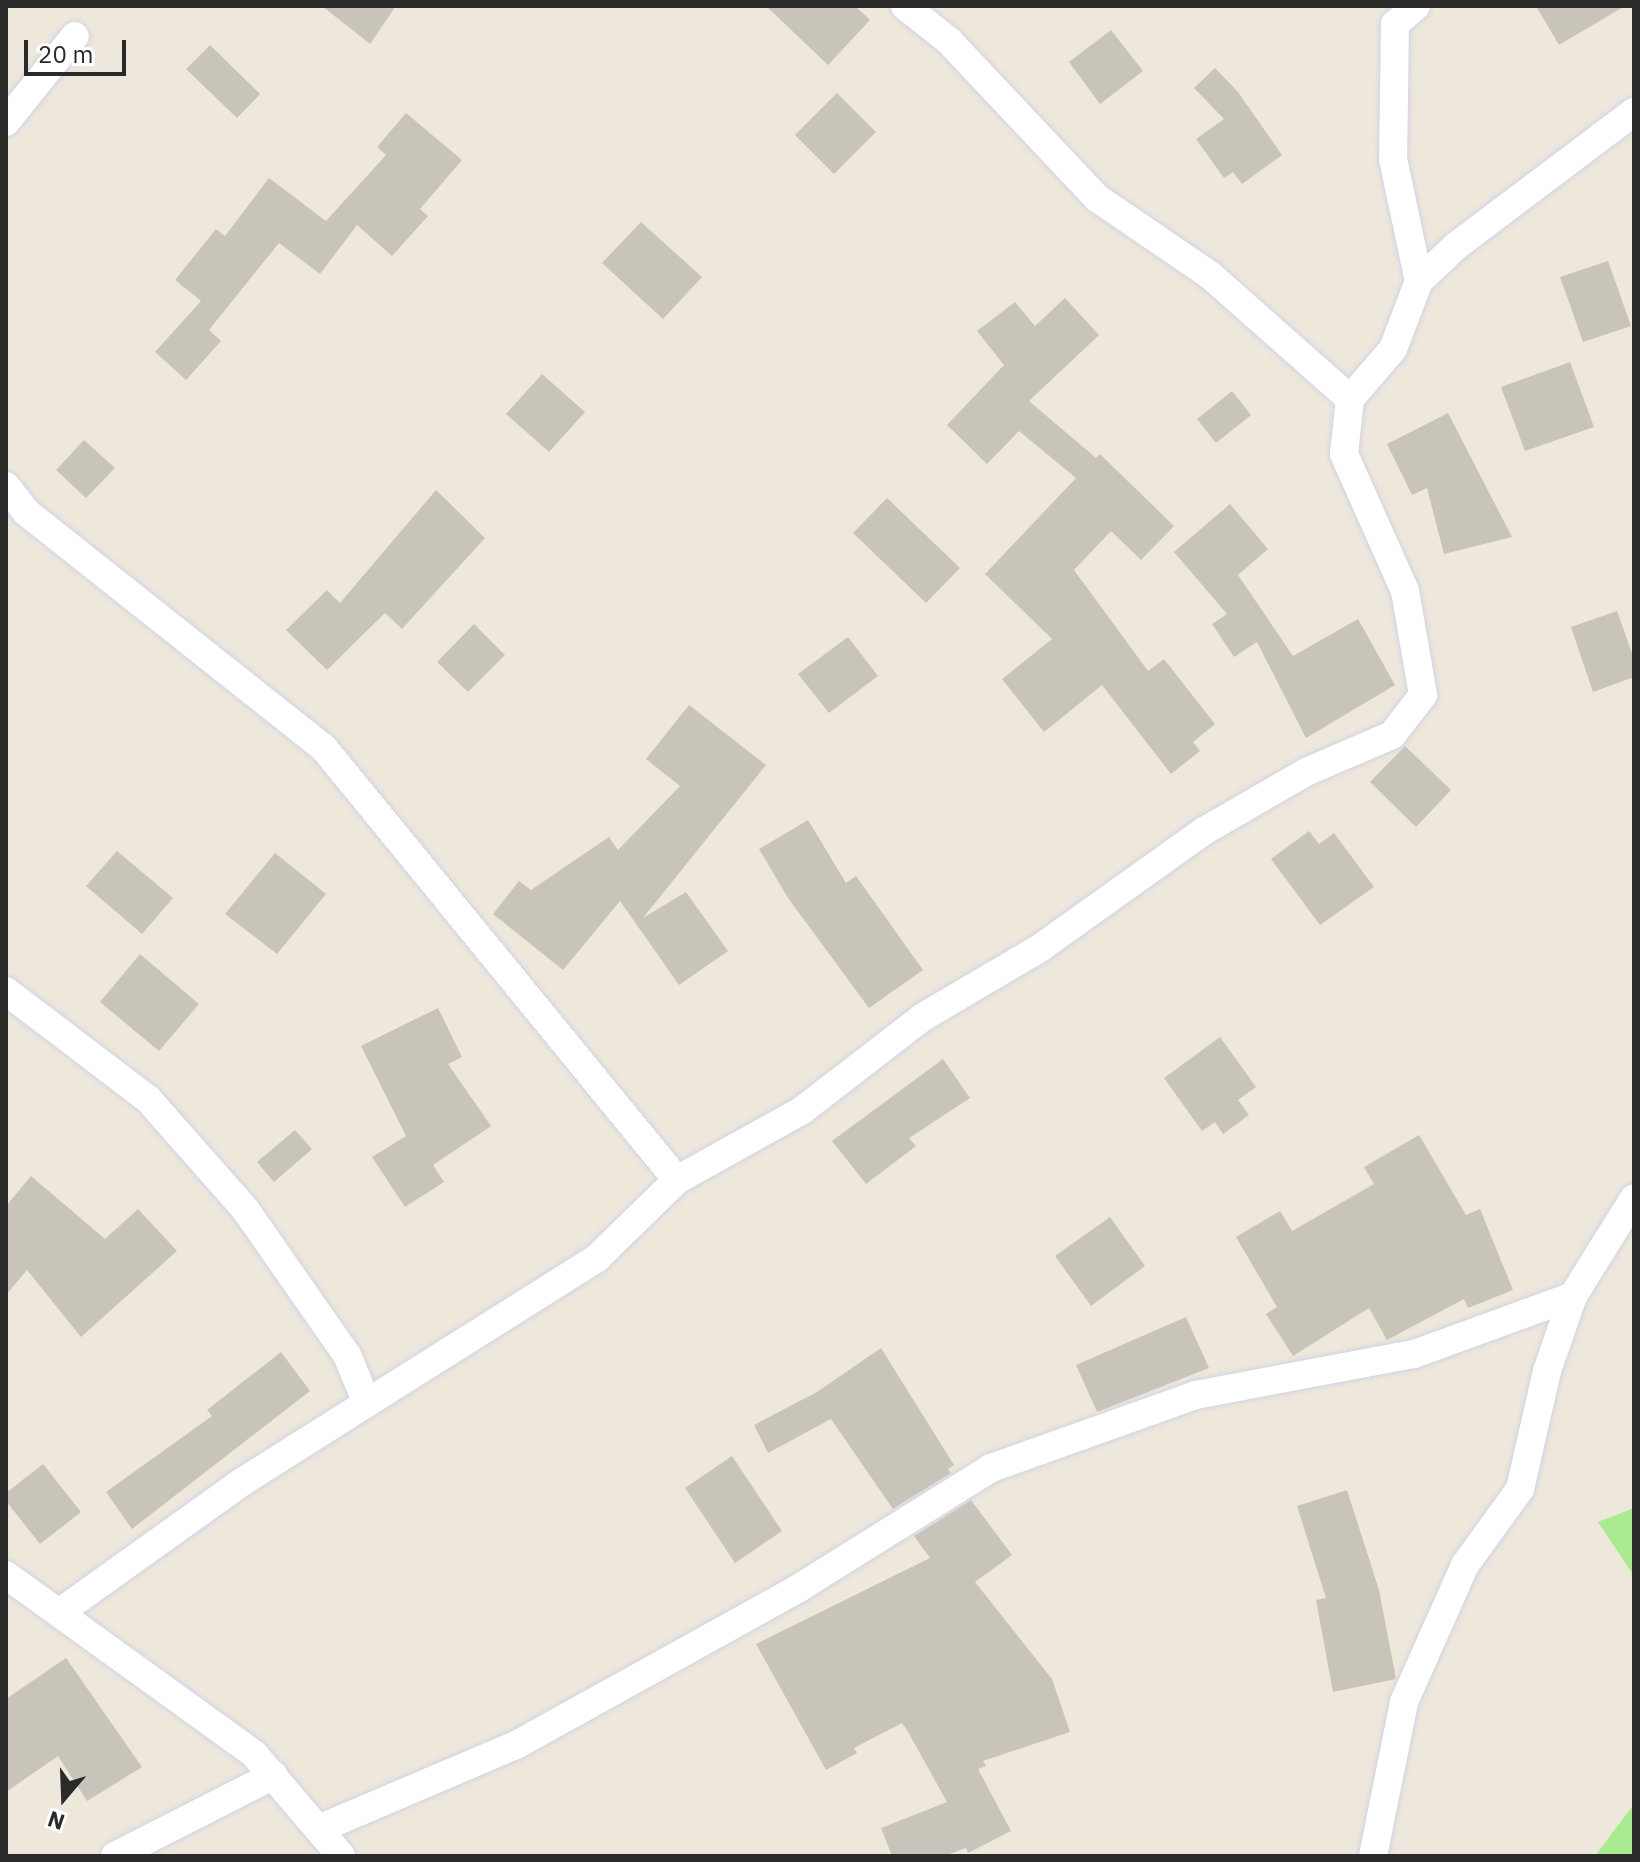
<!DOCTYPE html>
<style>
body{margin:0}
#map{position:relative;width:1640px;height:1862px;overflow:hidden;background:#eee7db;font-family:"IBM Plex Sans",sans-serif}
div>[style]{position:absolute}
.green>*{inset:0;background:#aaeb91}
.building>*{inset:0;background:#c9c4ba}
.roads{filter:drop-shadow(0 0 2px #d0d3e5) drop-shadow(0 0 2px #d0d3e5)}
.minor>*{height:28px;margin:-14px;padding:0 14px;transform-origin:14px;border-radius:14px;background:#fff}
span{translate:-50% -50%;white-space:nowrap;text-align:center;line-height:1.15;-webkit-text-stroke:6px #fff;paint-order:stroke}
.frame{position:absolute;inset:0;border:8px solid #2a2a2a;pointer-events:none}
.north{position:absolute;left:24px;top:1758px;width:80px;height:80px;-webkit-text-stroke:6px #fff;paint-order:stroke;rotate:199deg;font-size:22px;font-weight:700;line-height:32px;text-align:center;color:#2a2a2a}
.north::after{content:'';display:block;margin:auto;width:28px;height:36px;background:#2a2a2a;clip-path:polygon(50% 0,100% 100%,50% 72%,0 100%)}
.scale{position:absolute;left:24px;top:40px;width:102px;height:36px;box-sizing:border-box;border:4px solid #2a2a2a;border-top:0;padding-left:10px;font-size:24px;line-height:28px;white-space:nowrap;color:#2a2a2a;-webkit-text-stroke:6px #fff;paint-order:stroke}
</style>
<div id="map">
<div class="green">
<div style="clip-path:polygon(1634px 1508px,1634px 1576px,1598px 1522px)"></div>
<div style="clip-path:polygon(1634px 1804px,1634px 1856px,1595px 1856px)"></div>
</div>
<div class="building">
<div style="clip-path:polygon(322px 6px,396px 6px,370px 44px)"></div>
<div style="clip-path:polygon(766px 6px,855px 6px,870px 20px,828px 65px)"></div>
<div style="clip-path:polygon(1536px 6px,1625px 6px,1559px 45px)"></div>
<div style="clip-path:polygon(1111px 30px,1143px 71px,1100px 104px,1069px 62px)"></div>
<div style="clip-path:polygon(210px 45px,260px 94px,237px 118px,186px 69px)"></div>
<div style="clip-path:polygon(1215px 68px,1238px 92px,1282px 155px,1242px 184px,1233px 172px,1224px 178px,1196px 139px,1224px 119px,1194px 88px)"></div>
<div style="clip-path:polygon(837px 93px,876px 132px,834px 174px,795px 135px)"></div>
<div style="clip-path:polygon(406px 113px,462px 160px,420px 209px,428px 216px,392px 256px,357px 225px,320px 274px,279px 243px,209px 330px,221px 341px,186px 380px,155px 352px,201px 301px,175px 280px,216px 229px,225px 236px,269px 178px,326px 221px,386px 155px,377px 147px)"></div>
<div style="clip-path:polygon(641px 222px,702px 277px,663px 319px,602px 263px)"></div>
<div style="clip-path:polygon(1608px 261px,1631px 326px,1583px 342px,1560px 277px)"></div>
<div style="clip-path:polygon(1065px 298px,1099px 335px,1029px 401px,1096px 458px,1100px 454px,1174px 526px,1141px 560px,1111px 531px,1074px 570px,1148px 671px,1164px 659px,1215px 724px,1193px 742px,1200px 751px,1171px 774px,1102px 685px,1044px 732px,1002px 679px,1052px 639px,985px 574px,1076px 478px,1019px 431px,987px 464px,947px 425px,1004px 365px,977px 331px,1015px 302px,1035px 326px)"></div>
<div style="clip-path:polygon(1570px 362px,1594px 427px,1525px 451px,1501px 387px)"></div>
<div style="clip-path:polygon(542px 374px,585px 412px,549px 452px,506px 414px)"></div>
<div style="clip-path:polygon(1232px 391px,1251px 415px,1216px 443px,1197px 419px)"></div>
<div style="clip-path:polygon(1448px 413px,1512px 537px,1444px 554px,1427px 488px,1412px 495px,1387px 444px)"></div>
<div style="clip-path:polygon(84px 440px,115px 468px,86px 498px,56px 470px)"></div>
<div style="clip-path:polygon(436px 490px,485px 538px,402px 629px,385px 613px,327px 670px,286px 630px,327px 590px,340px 603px)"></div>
<div style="clip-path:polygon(887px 498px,960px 568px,926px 603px,853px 533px)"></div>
<div style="clip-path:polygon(1230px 504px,1268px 549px,1238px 575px,1293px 656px,1358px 619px,1395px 685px,1306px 738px,1257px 642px,1234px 657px,1212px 624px,1227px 614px,1174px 552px)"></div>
<div style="clip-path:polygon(1617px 611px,1634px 659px,1634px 677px,1593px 692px,1571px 627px)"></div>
<div style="clip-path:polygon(474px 624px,505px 655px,468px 692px,437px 662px)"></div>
<div style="clip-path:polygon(848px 637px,878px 676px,829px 713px,798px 674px)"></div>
<div style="clip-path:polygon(689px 705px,766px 765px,643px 918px,686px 892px,728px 951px,679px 985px,620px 901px,563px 970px,493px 914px,519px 881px,531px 890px,609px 837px,618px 850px,680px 786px,646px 759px)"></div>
<div style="clip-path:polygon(1405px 746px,1451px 790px,1416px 827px,1370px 782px)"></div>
<div style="clip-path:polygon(808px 820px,846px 883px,856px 876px,923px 970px,869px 1008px,788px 898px,759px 849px)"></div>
<div style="clip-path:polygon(1309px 831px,1319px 844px,1334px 833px,1374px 887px,1320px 925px,1271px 859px)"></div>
<div style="clip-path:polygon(117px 851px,173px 898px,142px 934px,86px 886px)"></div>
<div style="clip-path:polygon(275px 853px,326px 894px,277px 954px,225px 914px)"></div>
<div style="clip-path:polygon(140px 954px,199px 1004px,159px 1051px,100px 1002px)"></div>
<div style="clip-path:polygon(438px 1008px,462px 1057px,448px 1064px,491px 1126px,433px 1165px,444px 1182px,405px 1207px,372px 1157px,406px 1136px,361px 1046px)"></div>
<div style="clip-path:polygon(1220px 1037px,1256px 1087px,1238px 1100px,1249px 1115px,1223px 1134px,1215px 1122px,1202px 1131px,1164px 1078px)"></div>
<div style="clip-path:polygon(943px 1059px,970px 1098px,909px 1138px,916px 1146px,866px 1184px,832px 1141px)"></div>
<div style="clip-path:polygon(295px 1130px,312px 1149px,274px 1182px,257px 1162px)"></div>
<div style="clip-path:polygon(1419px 1135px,1466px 1215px,1480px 1209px,1513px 1290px,1468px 1308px,1464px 1299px,1387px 1340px,1369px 1308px,1293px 1356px,1266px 1314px,1277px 1307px,1236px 1237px,1280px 1211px,1292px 1231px,1374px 1184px,1364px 1167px)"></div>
<div style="clip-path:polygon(31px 1176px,105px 1239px,138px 1209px,177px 1251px,81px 1337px,27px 1270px,6px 1295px,6px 1206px)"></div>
<div style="clip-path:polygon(1110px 1217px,1145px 1266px,1091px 1306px,1055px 1256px)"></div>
<div style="clip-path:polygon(1186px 1317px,1209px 1368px,1097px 1412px,1076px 1365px)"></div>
<div style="clip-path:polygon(881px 1348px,954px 1465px,948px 1469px,951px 1473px,893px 1509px,831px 1419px,768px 1453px,754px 1425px,817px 1392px)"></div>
<div style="clip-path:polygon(281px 1352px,310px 1391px,132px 1529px,106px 1492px,212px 1416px,207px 1410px)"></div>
<div style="clip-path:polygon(732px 1456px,782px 1531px,735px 1563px,685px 1488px)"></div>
<div style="clip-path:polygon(43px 1464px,81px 1512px,40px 1544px,6px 1501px,6px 1493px)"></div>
<div style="clip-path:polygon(1347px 1490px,1379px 1590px,1396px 1679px,1333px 1692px,1316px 1600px,1326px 1598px,1297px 1506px)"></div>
<div style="clip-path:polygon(971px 1500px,1012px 1555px,975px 1582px,1052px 1679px,1070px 1732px,983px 1761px,986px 1766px,978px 1769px,1011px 1831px,968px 1853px,966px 1848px,944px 1856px,892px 1856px,881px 1828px,947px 1802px,907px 1730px,902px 1723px,854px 1748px,857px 1753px,826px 1770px,756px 1644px,930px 1558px,914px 1536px)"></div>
<div style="clip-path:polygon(66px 1658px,142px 1767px,87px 1801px,58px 1756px,6px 1792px,6px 1699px)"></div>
</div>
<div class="roads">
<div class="minor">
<div style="left:905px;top:6px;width:56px;rotate:38.5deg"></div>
<div style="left:949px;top:41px;width:216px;rotate:46.7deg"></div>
<div style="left:1097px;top:198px;width:137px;rotate:34.3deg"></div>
<div style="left:1210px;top:275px;width:187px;rotate:41.5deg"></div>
<div style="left:1416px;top:6px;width:28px;rotate:139deg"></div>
<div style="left:1395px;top:24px;width:135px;rotate:90.8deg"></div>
<div style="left:1393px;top:159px;width:125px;rotate:78deg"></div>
<div style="left:6px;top:122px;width:110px;rotate:-51.3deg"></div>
<div style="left:6px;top:486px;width:33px;rotate:52deg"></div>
<div style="left:26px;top:512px;width:379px;rotate:38.4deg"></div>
<div style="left:323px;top:747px;width:559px;rotate:50.73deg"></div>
<div style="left:6px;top:991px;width:178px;rotate:37.3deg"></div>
<div style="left:148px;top:1099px;width:147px;rotate:48.6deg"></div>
<div style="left:245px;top:1209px;width:178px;rotate:55.1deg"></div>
<div style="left:347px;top:1355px;width:52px;rotate:67.4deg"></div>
<div style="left:367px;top:1403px;width:148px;rotate:147.7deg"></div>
<div style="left:242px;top:1482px;width:225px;rotate:144.4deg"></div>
<div style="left:367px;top:1403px;width:272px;rotate:-32.2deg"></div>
<div style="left:597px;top:1258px;width:112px;rotate:-44.3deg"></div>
<div style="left:677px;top:1180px;width:142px;rotate:-29.1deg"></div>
<div style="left:801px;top:1111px;width:154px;rotate:-37.6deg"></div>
<div style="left:923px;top:1017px;width:136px;rotate:-30.5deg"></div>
<div style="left:1040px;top:948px;width:201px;rotate:-35.5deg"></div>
<div style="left:1204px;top:831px;width:118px;rotate:-30deg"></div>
<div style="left:1306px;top:772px;width:94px;rotate:-23.3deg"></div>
<div style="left:1392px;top:735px;width:51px;rotate:-52.2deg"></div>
<div style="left:1423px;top:695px;width:106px;rotate:-99.8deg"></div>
<div style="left:1405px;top:591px;width:150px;rotate:-114deg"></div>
<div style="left:1344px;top:454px;width:55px;rotate:-83.8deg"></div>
<div style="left:1350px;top:399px;width:66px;rotate:-49.3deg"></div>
<div style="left:1393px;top:349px;width:73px;rotate:-69.1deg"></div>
<div style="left:1419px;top:281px;width:51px;rotate:-43.4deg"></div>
<div style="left:1456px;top:246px;width:223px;rotate:-37deg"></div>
<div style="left:6px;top:1575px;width:306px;rotate:35.8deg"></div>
<div style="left:254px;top:1754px;width:134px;rotate:49.5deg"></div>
<div style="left:321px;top:1828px;width:214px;rotate:-23.1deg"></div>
<div style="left:518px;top:1744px;width:321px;rotate:-29deg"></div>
<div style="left:799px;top:1588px;width:226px;rotate:-32deg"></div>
<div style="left:991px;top:1468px;width:218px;rotate:-19.6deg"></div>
<div style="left:1196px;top:1395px;width:222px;rotate:-10.7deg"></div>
<div style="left:1414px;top:1354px;width:169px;rotate:-20deg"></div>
<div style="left:115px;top:1856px;width:178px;rotate:-27deg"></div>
<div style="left:1373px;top:1856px;width:157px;rotate:-78.6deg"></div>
<div style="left:1404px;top:1702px;width:150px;rotate:-66deg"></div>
<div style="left:1465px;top:1565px;width:94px;rotate:-54.1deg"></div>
<div style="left:1520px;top:1489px;width:121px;rotate:-77.1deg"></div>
<div style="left:1547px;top:1371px;width:79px;rotate:-70.9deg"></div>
<div style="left:1573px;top:1296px;width:115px;rotate:-58.1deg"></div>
</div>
</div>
<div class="frame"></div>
<div class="north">N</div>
<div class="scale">20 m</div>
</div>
